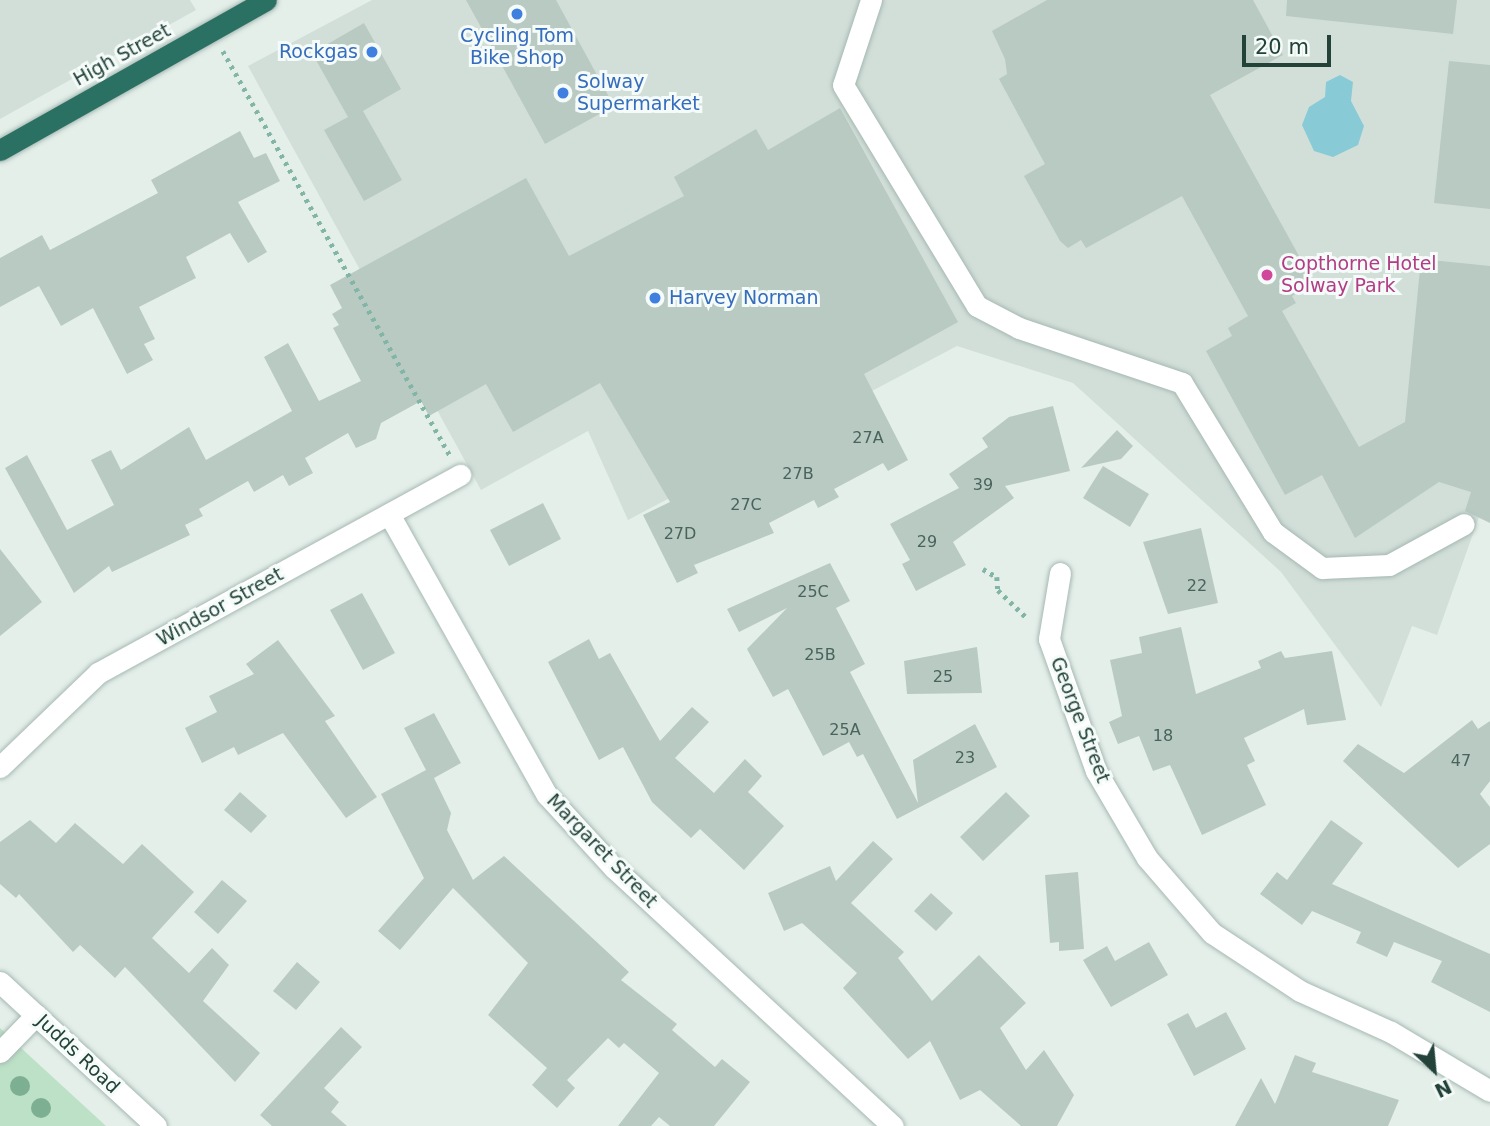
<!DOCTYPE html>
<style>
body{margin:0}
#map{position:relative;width:1490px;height:1126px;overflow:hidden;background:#e4efea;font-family:"DejaVu Sans",sans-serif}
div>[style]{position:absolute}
.built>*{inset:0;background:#d2dfd9}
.green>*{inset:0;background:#bce1c6}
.water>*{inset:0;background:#89cad7}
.building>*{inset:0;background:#b9cac3}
.path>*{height:4.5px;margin-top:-2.25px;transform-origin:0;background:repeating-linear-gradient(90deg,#82b5a5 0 3.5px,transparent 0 8.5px)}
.roads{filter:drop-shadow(0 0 2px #a6b8b2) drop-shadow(0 0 2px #a6b8b2)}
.minor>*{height:21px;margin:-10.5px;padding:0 10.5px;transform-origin:10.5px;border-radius:10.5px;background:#fff}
.highway>*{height:21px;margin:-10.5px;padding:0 10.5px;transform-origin:10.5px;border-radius:10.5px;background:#2b7163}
.trees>*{width:20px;height:20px;margin:-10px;border-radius:50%;background:#7db092}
.dots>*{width:19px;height:19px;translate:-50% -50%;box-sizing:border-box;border:4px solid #f5fbf8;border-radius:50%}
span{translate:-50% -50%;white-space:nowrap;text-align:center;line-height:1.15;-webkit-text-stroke:6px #f5fbf8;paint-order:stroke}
.number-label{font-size:16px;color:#48645c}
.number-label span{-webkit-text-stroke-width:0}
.shop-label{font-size:19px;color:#366cbe}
.right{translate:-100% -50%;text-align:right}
.left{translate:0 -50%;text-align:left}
.street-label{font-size:19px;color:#22423a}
.hotel-label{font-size:19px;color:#b23c85}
.north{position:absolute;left:1399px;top:1035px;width:70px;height:70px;-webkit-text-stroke:5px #f5fbf8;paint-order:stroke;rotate:154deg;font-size:19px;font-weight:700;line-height:28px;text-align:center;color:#22423a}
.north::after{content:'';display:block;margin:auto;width:24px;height:32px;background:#22423a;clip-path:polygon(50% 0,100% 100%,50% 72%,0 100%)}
.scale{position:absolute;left:1242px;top:35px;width:89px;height:32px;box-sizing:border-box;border:4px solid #22423a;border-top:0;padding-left:9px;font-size:21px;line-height:24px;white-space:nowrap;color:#22423a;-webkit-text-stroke:5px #f5fbf8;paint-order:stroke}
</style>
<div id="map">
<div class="built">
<div style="clip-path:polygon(0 0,190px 0,196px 10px,0 119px)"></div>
<div style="clip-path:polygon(372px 0,1490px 0,1490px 505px,1484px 503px,1437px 635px,1412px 626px,1381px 707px,1281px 572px,1073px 383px,957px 346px,628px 520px,588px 431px,481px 490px,248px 66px)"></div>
</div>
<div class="green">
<div style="clip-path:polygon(0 1028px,20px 1047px,106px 1126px,0 1126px)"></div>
</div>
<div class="water">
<div style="clip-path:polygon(1340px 75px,1353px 82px,1351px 101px,1364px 126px,1358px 145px,1333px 157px,1314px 151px,1302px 125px,1309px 107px,1325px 97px,1326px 82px)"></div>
</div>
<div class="building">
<div style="clip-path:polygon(466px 0,556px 0,614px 106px,545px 144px)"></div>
<div style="clip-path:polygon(1047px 0,1253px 0,1283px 55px,1210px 95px,1314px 283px,1292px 296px,1296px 303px,1282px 311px,1359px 447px,1405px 422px,1421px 259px,1490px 266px,1490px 523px,1465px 511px,1471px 492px,1439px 482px,1355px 538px,1322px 475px,1285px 495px,1206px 351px,1232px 336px,1228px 328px,1248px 316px,1182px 196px,1086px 248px,1081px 240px,1068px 248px,1060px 241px,1024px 176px,1045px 164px,999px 79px,1007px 74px,1005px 59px,992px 31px)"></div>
<div style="clip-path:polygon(1287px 0,1457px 0,1453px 34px,1286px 16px)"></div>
<div style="clip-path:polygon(364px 23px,401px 89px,363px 111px,402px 180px,364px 201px,324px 130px,348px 117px,312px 53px)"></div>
<div style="clip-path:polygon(1449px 61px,1490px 65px,1490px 209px,1434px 203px)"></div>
<div style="clip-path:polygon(840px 108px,958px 322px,864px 374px,908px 460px,888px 471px,883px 463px,834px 489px,839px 497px,818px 508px,814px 500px,769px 523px,774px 533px,694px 565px,698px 573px,677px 583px,643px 515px,670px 502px,600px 383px,513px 432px,486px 384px,429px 416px,421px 401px,381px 423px,376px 439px,356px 448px,348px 433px,305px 458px,313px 473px,289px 486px,283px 475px,254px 492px,248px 481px,199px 509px,203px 516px,185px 525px,190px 535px,112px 572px,109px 566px,74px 593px,5px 468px,27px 455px,67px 530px,114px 505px,91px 460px,111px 450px,121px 470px,189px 427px,206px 460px,292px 411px,264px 357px,288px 343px,319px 401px,361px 381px,333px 328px,339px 325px,332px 314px,342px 308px,330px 285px,526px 178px,569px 256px,684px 196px,674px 177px,756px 129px,768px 150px)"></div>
<div style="clip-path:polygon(240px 131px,254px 158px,266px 153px,280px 181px,238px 202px,267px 252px,248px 263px,230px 233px,186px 257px,196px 278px,139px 307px,155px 339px,144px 344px,153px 360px,127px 374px,93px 308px,61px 326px,39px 286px,0 307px,0 258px,42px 235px,50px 250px,158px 193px,151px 180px)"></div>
<div style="clip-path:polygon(1053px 406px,1070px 471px,1005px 486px,1014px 498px,953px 542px,966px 565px,916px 591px,902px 564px,910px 560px,890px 524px,959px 488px,949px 474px,988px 447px,982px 438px,1009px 417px)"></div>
<div style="clip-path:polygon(1117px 430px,1133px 446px,1121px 459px,1081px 468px)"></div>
<div style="clip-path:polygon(1103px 466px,1149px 494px,1130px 527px,1083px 498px)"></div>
<div style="clip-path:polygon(543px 503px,561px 539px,509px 566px,490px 530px)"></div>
<div style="clip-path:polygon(1201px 528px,1218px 603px,1168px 614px,1143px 542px)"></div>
<div style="clip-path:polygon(0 549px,42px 602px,0 636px)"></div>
<div style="clip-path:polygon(830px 563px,850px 601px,836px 608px,865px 664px,850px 672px,918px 803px,913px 760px,975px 724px,997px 767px,897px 819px,863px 754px,857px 757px,849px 742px,823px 756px,788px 689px,773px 697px,747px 649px,787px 608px,739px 632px,727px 609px)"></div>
<div style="clip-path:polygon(362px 593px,395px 653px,363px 670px,330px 610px)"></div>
<div style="clip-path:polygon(1181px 627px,1196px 694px,1261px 668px,1258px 661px,1281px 651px,1285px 658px,1332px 651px,1346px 720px,1307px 725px,1304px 709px,1244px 738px,1255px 761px,1247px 765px,1266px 805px,1202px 835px,1170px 765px,1153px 771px,1139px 736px,1118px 744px,1109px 722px,1122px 716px,1110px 660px,1142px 653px,1139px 637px)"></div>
<div style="clip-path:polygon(589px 639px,599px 659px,610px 653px,660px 741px,692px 707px,709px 722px,675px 758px,714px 793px,745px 759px,762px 776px,748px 792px,784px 826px,744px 870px,700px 829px,691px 838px,652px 802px,623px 747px,599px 760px,548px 662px)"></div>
<div style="clip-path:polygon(278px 640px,335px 716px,325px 721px,377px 797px,346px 818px,283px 733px,238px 755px,234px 747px,202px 763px,185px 728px,217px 712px,209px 696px,254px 674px,246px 664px)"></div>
<div style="clip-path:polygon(977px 647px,982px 693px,907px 694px,904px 661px)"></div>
<div style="clip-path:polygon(434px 713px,461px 763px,434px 778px,451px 813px,447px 830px,473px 880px,504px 856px,629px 972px,621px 980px,677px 1024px,672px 1030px,715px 1067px,722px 1059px,750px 1082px,714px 1126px,670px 1126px,659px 1117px,651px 1126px,618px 1126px,659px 1073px,624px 1043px,619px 1048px,608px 1038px,567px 1080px,575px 1088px,557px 1108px,532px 1085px,547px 1068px,488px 1015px,528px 963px,453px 888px,400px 950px,378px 931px,424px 878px,381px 794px,426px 770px,404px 728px)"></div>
<div style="clip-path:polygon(1472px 720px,1478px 729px,1490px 721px,1490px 781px,1480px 794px,1490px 807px,1490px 844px,1458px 868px,1343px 761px,1358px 744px,1404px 773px)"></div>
<div style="clip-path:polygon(240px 792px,267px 816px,251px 833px,224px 810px)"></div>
<div style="clip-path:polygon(1006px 792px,1030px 816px,983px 861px,960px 837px)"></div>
<div style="clip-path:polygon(30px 820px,56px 843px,75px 823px,123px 864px,142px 844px,194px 892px,152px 938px,189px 973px,212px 948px,229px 965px,203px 1001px,260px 1053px,235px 1082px,125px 967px,115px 978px,80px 945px,73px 952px,19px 894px,16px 898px,0 884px,0 842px)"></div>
<div style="clip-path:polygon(1331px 820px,1363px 843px,1332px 884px,1490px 954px,1490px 1012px,1431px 982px,1442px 961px,1394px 942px,1387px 957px,1356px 943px,1361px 932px,1312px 911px,1302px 925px,1260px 894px,1277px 872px,1287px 880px)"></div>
<div style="clip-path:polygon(873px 841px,893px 859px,851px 903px,904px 952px,898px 958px,932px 1001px,979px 955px,1026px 1003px,1000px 1028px,1026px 1070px,1044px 1050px,1074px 1095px,1057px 1126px,1021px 1126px,980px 1090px,960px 1100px,930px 1041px,908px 1059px,843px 988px,857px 973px,802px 923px,784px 931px,768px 893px,830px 866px,836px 881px)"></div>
<div style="clip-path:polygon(1078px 872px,1084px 949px,1059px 951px,1059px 942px,1050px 943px,1045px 875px)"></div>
<div style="clip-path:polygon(222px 880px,247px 901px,218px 934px,194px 912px)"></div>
<div style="clip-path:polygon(931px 893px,953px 913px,936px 931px,914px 911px)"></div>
<div style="clip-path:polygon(1149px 942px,1168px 975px,1111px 1007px,1083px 960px,1107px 946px,1115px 961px)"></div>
<div style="clip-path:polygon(297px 962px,320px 982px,296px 1010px,273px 991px)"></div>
<div style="clip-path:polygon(1226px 1012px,1246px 1049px,1194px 1076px,1167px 1024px,1188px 1013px,1196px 1028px)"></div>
<div style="clip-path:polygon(341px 1027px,362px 1047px,324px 1088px,339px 1102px,331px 1112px,347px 1126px,272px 1126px,260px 1115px)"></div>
<div style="clip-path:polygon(1295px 1055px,1316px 1063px,1312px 1072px,1399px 1100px,1388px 1126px,1235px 1126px,1261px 1078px,1275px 1104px)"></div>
</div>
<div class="path">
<div style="left:223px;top:51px;width:463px;rotate:60.7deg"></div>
<div style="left:983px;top:569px;width:16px;rotate:30deg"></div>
<div style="left:997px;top:577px;width:13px;rotate:86deg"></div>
<div style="left:998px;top:590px;width:42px;rotate:44deg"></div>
</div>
<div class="roads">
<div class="minor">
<div style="left:871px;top:0;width:89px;rotate:108.2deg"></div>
<div style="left:843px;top:85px;width:258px;rotate:58.8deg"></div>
<div style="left:977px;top:306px;width:47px;rotate:27.6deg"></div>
<div style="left:1019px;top:328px;width:172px;rotate:18.6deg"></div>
<div style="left:1182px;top:383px;width:175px;rotate:58.6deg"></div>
<div style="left:1273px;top:532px;width:61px;rotate:36.3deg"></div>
<div style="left:1322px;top:568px;width:67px;rotate:-2.6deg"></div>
<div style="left:1389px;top:565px;width:85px;rotate:-28.7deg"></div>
<div style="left:389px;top:514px;width:322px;rotate:60.7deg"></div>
<div style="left:547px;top:795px;width:99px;rotate:47.5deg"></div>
<div style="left:614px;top:868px;width:380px;rotate:42.8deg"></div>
<div style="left:1060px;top:573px;width:67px;rotate:99.5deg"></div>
<div style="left:1049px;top:639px;width:140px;rotate:70.4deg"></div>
<div style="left:1096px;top:771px;width:101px;rotate:59.6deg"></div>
<div style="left:1147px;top:858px;width:99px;rotate:49.1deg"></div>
<div style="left:1212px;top:933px;width:105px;rotate:33.4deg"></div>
<div style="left:1300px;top:991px;width:100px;rotate:24.3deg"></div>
<div style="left:1391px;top:1032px;width:115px;rotate:30.8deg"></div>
<div style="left:0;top:767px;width:136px;rotate:-43.8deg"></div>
<div style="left:98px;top:673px;width:413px;rotate:-28.7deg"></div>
<div style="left:0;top:982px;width:212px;rotate:42.7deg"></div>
<div style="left:0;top:1052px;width:52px;rotate:-45.8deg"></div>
</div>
<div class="highway">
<div style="left:0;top:150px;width:305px;rotate:-29.4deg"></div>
</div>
</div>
<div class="trees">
<div style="left:20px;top:1086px"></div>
<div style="left:41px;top:1108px"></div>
</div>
<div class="dots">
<div style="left:517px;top:14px;background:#3f7fe0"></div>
<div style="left:372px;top:52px;background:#3f7fe0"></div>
<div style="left:563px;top:93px;background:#3f7fe0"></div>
<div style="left:1267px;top:275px;background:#d1479c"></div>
<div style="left:655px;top:298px;background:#3f7fe0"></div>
</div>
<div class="number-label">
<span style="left:868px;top:438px">27A</span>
<span style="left:798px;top:474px">27B</span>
<span style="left:983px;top:485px">39</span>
<span style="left:746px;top:505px">27C</span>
<span style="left:680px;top:534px">27D</span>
<span style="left:927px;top:542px">29</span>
<span style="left:1197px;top:586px">22</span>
<span style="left:813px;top:592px">25C</span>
<span style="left:820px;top:655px">25B</span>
<span style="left:943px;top:677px">25</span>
<span style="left:845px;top:730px">25A</span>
<span style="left:1163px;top:736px">18</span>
<span style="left:965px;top:758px">23</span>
<span style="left:1461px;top:761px">47</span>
</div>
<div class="shop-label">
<span style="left:517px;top:47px">Cycling Tom<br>Bike Shop</span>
<span class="right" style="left:358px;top:52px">Rockgas</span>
<span class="left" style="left:577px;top:93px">Solway<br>Supermarket</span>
<span class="left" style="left:669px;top:298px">Harvey Norman</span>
</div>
<div class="street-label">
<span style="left:122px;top:55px;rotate:-29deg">High Street</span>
<span style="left:220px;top:607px;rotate:-29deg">Windsor Street</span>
<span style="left:1080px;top:720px;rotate:69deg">George Street</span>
<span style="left:602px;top:851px;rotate:46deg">Margaret Street</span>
<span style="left:78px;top:1054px;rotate:43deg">Judds Road</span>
</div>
<div class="hotel-label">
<span class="left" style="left:1281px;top:275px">Copthorne Hotel<br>Solway Park</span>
</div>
<div class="north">N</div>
<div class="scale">20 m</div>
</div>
